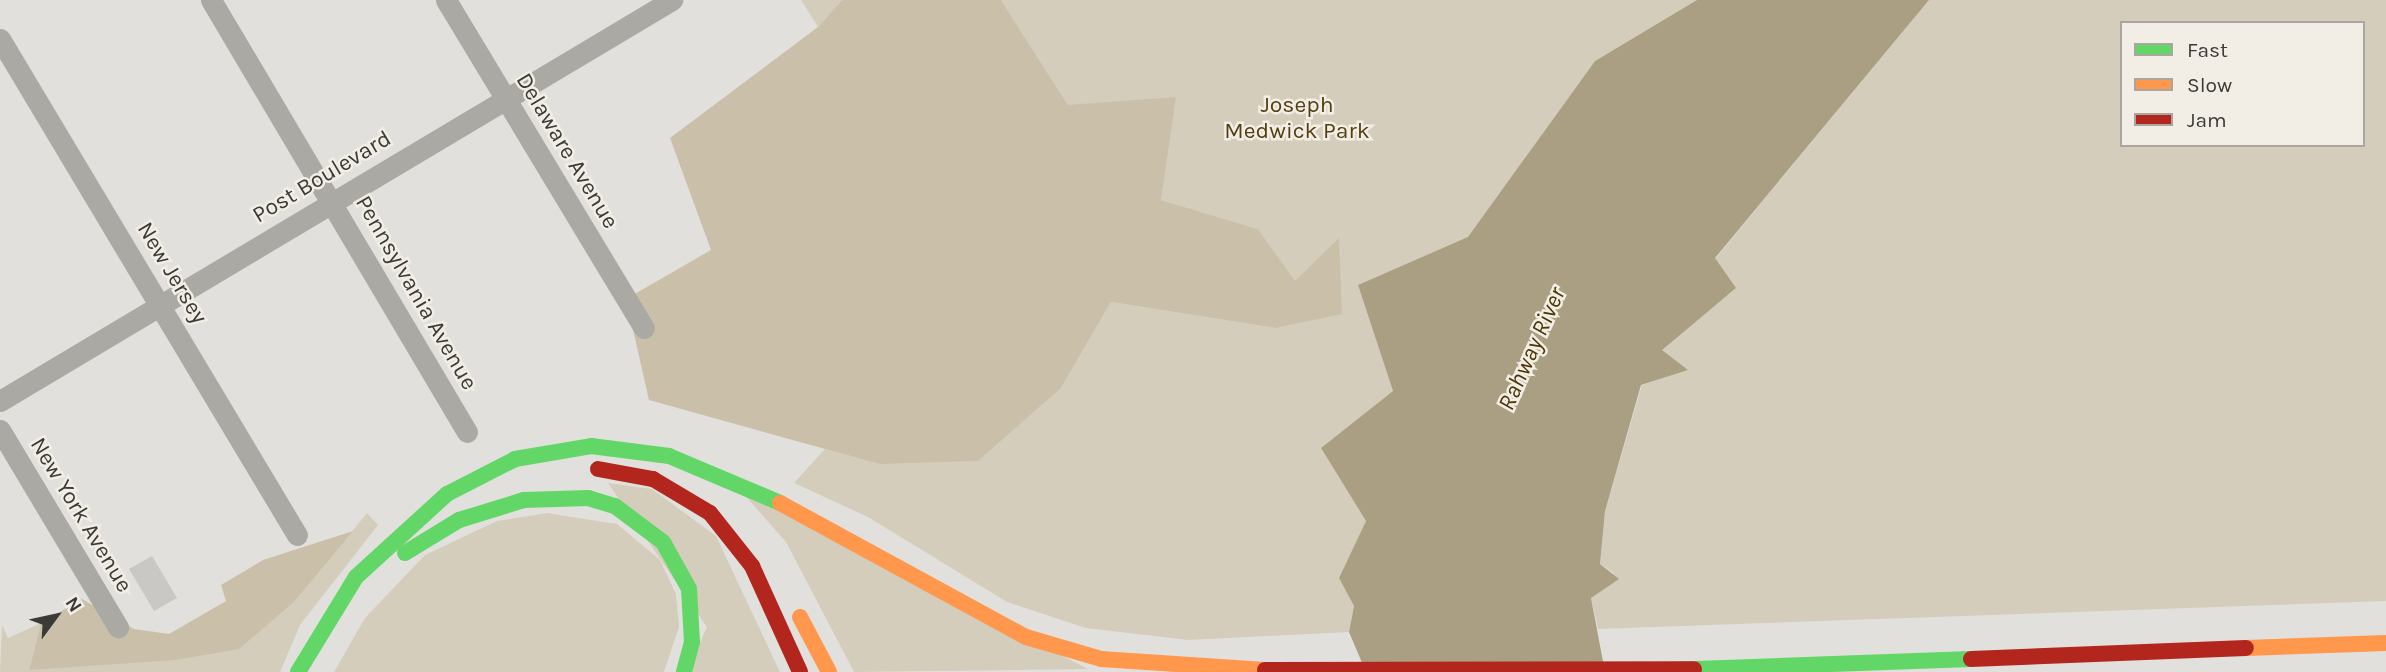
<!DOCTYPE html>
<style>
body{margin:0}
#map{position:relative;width:2386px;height:672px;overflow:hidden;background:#e1e0dc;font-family:Karla,sans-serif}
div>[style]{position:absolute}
.green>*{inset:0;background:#d5cdbc}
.forest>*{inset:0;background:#cac0a9}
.water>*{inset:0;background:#aa9e83}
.building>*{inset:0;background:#c9c8c5}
.street>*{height:21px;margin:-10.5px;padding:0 10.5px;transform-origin:10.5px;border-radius:10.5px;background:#aba9a4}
.fast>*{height:16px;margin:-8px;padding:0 8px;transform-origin:8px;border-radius:8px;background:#63d668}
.slow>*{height:16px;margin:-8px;padding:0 8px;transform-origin:8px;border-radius:8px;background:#ff974d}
.jam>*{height:16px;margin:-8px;padding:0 8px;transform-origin:8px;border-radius:8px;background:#b3261e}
span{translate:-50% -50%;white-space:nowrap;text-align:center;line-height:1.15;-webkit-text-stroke:5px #f2eee6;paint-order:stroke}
.park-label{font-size:23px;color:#533f0f}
.street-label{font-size:23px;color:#3b3a37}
.water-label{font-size:24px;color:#4b3704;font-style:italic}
.legend{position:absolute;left:2120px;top:21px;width:245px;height:126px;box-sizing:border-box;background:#f2eee6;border:2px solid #a9a6a0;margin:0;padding:9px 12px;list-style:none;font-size:21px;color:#3b3a37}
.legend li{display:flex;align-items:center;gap:14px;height:35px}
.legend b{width:35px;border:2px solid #a9a6a0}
.north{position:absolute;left:21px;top:581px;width:70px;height:70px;-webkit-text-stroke:5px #f2eee6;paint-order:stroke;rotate:57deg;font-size:19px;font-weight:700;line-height:28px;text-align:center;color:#3b3a37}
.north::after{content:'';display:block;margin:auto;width:24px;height:32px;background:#3b3a37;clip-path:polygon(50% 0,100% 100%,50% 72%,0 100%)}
</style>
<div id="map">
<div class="green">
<div style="clip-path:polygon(801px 0,842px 0,818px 27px)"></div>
<div style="clip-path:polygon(1001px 0,1697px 0,1595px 61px,1468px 238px,1358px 285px,1393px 391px,1321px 448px,1366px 521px,1339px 578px,1354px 606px,1349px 632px,1188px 640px,1086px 628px,1007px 602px,868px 517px,794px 483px,825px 449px,879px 464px,1061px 388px,1111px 302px,1275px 328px,1339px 239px,1295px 282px,1258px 229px,1161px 200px,1068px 105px)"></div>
<div style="clip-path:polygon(evenodd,1929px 0,2386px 0,2386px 601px,1598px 629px,1591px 597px,1614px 573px,1600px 564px,1605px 511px,1642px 385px,1687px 370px,1661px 350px,1735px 289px,1715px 259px,1929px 0,2122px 23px,2363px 23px,2363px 145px,2122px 145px,2122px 23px)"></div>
<div style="clip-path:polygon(608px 483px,652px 489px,716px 536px,780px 672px,687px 672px,707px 627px)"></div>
<div style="clip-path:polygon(743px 493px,1088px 669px,854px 672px,786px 542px)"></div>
<div style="clip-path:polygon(367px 513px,378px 525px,300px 625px,280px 672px,0 672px,2px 625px,8px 638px,41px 623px,29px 670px,295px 601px)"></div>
<div style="clip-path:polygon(547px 513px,617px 524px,660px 560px,676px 594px,679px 627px,664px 672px,334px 672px,365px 618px,425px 555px,497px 521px)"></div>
</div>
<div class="forest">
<div style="clip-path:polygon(842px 0,1001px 0,1068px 105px,1176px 97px,1161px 200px,1258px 229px,1295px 281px,1339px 238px,1342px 314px,1275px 328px,1111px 302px,1061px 388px,978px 461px,879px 464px,649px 400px,626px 299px,711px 250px,670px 138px,818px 27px)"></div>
<div style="clip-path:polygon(353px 531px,295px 601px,239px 649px,176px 660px,29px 670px,41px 623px,82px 599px,134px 629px,169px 634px,226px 601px,221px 585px,263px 560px)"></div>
</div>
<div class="water">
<div style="clip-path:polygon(1697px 0,1929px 0,1715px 258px,1736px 288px,1662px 350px,1688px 370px,1641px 385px,1605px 511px,1600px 564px,1619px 579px,1591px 598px,1605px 672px,1366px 672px,1349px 632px,1354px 606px,1339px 578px,1366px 521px,1321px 448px,1393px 391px,1358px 285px,1468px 237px,1595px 61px)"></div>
</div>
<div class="building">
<div style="clip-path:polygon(152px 556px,177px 598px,154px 611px,129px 569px)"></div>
</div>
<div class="street">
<div style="left:211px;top:0;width:502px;rotate:59.35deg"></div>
<div style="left:446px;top:0;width:383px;rotate:58.9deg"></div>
<div style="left:0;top:39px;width:578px;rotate:59.09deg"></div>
<div style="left:0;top:401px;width:783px;rotate:-30.83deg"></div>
<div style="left:0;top:430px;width:230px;rotate:59.1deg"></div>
</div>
<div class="fast">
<div style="left:405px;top:553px;width:63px;rotate:-31.4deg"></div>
<div style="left:459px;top:520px;width:68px;rotate:-17.1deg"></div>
<div style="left:524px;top:500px;width:64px;rotate:-1.8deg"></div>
<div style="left:588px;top:498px;width:28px;rotate:17deg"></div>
<div style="left:615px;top:506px;width:60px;rotate:36.9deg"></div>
<div style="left:663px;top:542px;width:54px;rotate:61deg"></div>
<div style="left:689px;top:589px;width:53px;rotate:86.8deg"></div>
<div style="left:692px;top:642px;width:31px;rotate:105deg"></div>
<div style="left:1668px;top:670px;width:303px;rotate:-2.1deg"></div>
<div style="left:298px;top:672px;width:111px;rotate:-58.6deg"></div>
<div style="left:356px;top:577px;width:123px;rotate:-42.4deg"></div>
<div style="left:447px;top:494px;width:76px;rotate:-27.2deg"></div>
<div style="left:515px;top:459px;width:77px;rotate:-9.7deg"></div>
<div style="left:591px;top:446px;width:79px;rotate:7.3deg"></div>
<div style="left:669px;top:456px;width:121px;rotate:22.9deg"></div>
</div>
<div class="slow">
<div style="left:780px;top:503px;width:280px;rotate:28.6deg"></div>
<div style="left:1026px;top:637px;width:78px;rotate:16.3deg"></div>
<div style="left:1101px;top:659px;width:164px;rotate:3.8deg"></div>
<div style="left:800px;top:617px;width:62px;rotate:62.2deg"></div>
<div style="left:2246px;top:648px;width:140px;rotate:-2deg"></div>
</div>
<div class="jam">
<div style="left:598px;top:469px;width:56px;rotate:10.3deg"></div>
<div style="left:653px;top:479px;width:66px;rotate:30.8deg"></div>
<div style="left:710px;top:513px;width:68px;rotate:51.6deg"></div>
<div style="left:752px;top:566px;width:116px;rotate:65.6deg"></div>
<div style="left:1971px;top:659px;width:275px;rotate:-2.3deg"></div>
<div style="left:1265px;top:670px;width:429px;rotate:-0.1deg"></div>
</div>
<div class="park-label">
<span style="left:1297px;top:118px">Joseph<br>Medwick Park</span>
</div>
<div class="street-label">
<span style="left:567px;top:151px;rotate:59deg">Delaware Avenue</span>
<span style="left:322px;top:177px;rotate:-31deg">Post Boulevard</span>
<span style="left:172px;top:273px;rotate:59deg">New Jersey</span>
<span style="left:416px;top:293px;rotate:60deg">Pennsylvania Avenue</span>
<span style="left:81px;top:515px;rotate:59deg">New York Avenue</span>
</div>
<div class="water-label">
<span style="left:1532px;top:349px;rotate:-66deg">Rahway River</span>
</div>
<ul class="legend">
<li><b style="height:9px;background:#63d668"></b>Fast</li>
<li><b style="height:9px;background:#ff974d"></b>Slow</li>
<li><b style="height:9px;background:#b3261e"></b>Jam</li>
</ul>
<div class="north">N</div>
</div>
